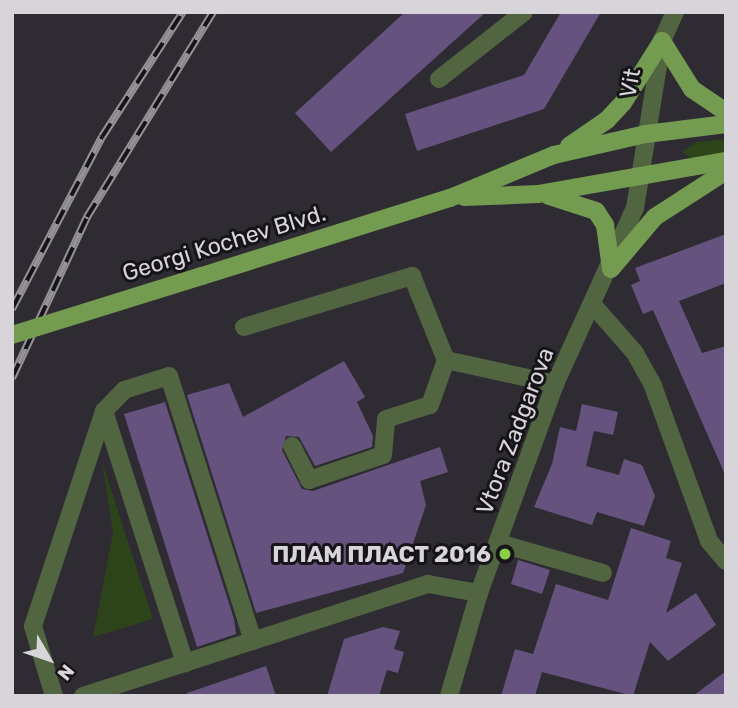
<!DOCTYPE html>
<meta charset="utf-8">
<style>
body{margin:0}
#map{position:relative;width:738px;height:708px;overflow:hidden;background:#2e2b33;font-family:Rubik,sans-serif}
div>[style]{position:absolute}
.green>*{inset:0;background:#2d4319}
.building>*{inset:0;background:#65527f}
.minor>*{height:18px;margin:-9px;padding:0 9px;transform-origin:9px;border-radius:9px;background:#516541}
.major>*{height:18px;margin:-9px;padding:0 9px;transform-origin:9px;border-radius:9px;background:#749c50}
.rail>*{height:8px;margin-top:-4px;transform-origin:0;background:repeating-linear-gradient(90deg,#161418 0 16px,#949197 0 32px);box-sizing:border-box;border-block:2px solid #949197}
.major-bridge>*{height:18px;margin:-9px;padding:0 9px;transform-origin:9px;border-radius:9px;background:#749c50}
.dots>*{width:19px;height:19px;translate:-50% -50%;box-sizing:border-box;border:4px solid #161418;border-radius:50%}
span{translate:-50% -50%;white-space:nowrap;text-align:center;line-height:1.15;-webkit-text-stroke:6px #161418;paint-order:stroke}
.street-label{font-size:23px;color:#d7d4da}
.poi-label{font-size:23px;color:#d7d4da;font-weight:700}
.right{translate:-100% -50%;text-align:right}
.frame{position:absolute;inset:0;border:14px solid #d7d4da;pointer-events:none}
.north{position:absolute;left:14px;top:624px;width:70px;height:70px;-webkit-text-stroke:5px #161418;paint-order:stroke;rotate:129deg;font-size:19px;font-weight:700;line-height:28px;text-align:center;color:#d7d4da}
.north::after{content:'';display:block;margin:auto;width:24px;height:32px;background:#d7d4da;clip-path:polygon(50% 0,100% 100%,50% 72%,0 100%)}
</style>
<div id="map">
<div class="green">
<div style="clip-path:polygon(726px 139px,726px 157px,694px 161px,682px 152px,696px 142px)"></div>
<div style="clip-path:polygon(102px 461px,153px 619px,93px 637px,113px 533px)"></div>
</div>
<div class="building">
<div style="clip-path:polygon(405px 12px,486px 12px,331px 152px,295px 113px)"></div>
<div style="clip-path:polygon(561px 12px,601px 12px,544px 109px,417px 151px,405px 114px,524px 75px)"></div>
<div style="clip-path:polygon(726px 234px,726px 283px,679px 301px,702px 353px,726px 346px,726px 477px,653px 310px,643px 314px,631px 285px,640px 281px,635px 268px)"></div>
<div style="clip-path:polygon(344px 361px,365px 397px,357px 402px,373px 436px,372px 447px,315px 466px,299px 437px,286px 436px,282px 450px,302px 489px,313px 491px,440px 447px,448px 472px,420px 481px,426px 505px,403px 573px,256px 613px,187px 395px,229px 383px,243px 417px)"></div>
<div style="clip-path:polygon(165px 402px,234px 619px,236px 634px,197px 647px,124px 414px)"></div>
<div style="clip-path:polygon(582px 404px,618px 412px,613px 435px,594px 431px,586px 466px,619px 475px,624px 459px,642px 465px,655px 496px,644px 526px,597px 512px,592px 525px,534px 507px,552px 464px,560px 427px,576px 431px)"></div>
<div style="clip-path:polygon(631px 528px,671px 541px,666px 558px,682px 563px,666px 613px,696px 593px,716px 625px,668px 661px,650px 642px,633px 696px,542px 672px,535px 696px,501px 696px,515px 649px,533px 654px,556px 584px,608px 600px)"></div>
<div style="clip-path:polygon(518px 560px,550px 570px,542px 594px,511px 584px)"></div>
<div style="clip-path:polygon(383px 627px,400px 631px,394px 649px,404px 652px,398px 673px,387px 670px,379px 696px,327px 696px,344px 639px)"></div>
<div style="clip-path:polygon(266px 666px,276px 696px,188px 696px,187px 693px)"></div>
<div style="clip-path:polygon(726px 671px,726px 696px,693px 696px)"></div>
</div>
<div class="minor">
<div style="left:439px;top:79px;width:108px;rotate:-38.2deg"></div>
<div style="left:593px;top:305px;width:64px;rotate:48.8deg"></div>
<div style="left:635px;top:353px;width:38px;rotate:61deg"></div>
<div style="left:653px;top:386px;width:165px;rotate:70.1deg"></div>
<div style="left:709px;top:541px;width:26px;rotate:50deg"></div>
<div style="left:244px;top:327px;width:176px;rotate:-16.9deg"></div>
<div style="left:412px;top:276px;width:91px;rotate:68deg"></div>
<div style="left:104px;top:411px;width:265px;rotate:72.2deg"></div>
<div style="left:292px;top:446px;width:38px;rotate:63deg"></div>
<div style="left:309px;top:480px;width:78px;rotate:-18.7deg"></div>
<div style="left:383px;top:455px;width:36px;rotate:-85deg"></div>
<div style="left:386px;top:419px;width:46px;rotate:-17.7deg"></div>
<div style="left:430px;top:405px;width:48px;rotate:-70.4deg"></div>
<div style="left:446px;top:360px;width:112px;rotate:12.4deg"></div>
<div style="left:499px;top:543px;width:108px;rotate:16.1deg"></div>
<div style="left:54px;top:696px;width:73px;rotate:-106.7deg"></div>
<div style="left:33px;top:626px;width:226px;rotate:-71.7deg"></div>
<div style="left:104px;top:411px;width:29px;rotate:-46deg"></div>
<div style="left:124px;top:390px;width:47px;rotate:-17.3deg"></div>
<div style="left:169px;top:376px;width:278px;rotate:72.4deg"></div>
<div style="left:83px;top:696px;width:363px;rotate:-18deg"></div>
<div style="left:428px;top:584px;width:52px;rotate:10deg"></div>
<div style="left:449px;top:696px;width:107px;rotate:-73.8deg"></div>
<div style="left:479px;top:593px;width:222px;rotate:-70deg"></div>
<div style="left:555px;top:384px;width:193px;rotate:-65.6deg"></div>
<div style="left:635px;top:208px;width:169px;rotate:-80.8deg"></div>
<div style="left:662px;top:41px;width:32px;rotate:-66deg"></div>
</div>
<div class="major">
<div style="left:662px;top:41px;width:57px;rotate:58deg"></div>
<div style="left:692px;top:89px;width:41px;rotate:34.1deg"></div>
<div style="left:569px;top:146px;width:46px;rotate:-34.4deg"></div>
<div style="left:607px;top:120px;width:23px;rotate:-47deg"></div>
<div style="left:623px;top:103px;width:73px;rotate:-57.8deg"></div>
<div style="left:549px;top:196px;width:49px;rotate:17.7deg"></div>
<div style="left:596px;top:211px;width:17px;rotate:57deg"></div>
<div style="left:605px;top:225px;width:44px;rotate:82.2deg"></div>
<div style="left:464px;top:197px;width:74px;rotate:-2.3deg"></div>
<div style="left:538px;top:194px;width:191px;rotate:-10deg"></div>
<div style="left:611px;top:269px;width:68px;rotate:-49.8deg"></div>
<div style="left:655px;top:217px;width:85px;rotate:-32.9deg"></div>
<div style="left:202px;top:276px;width:260px;rotate:-17.5deg"></div>
<div style="left:450px;top:198px;width:113px;rotate:-22.5deg"></div>
<div style="left:554px;top:155px;width:94px;rotate:-12.9deg"></div>
<div style="left:646px;top:134px;width:81px;rotate:-7.1deg"></div>
</div>
<div class="rail">
<div style="left:12px;top:309px;width:194px;rotate:-62.4deg"></div>
<div style="left:102px;top:137px;width:149px;rotate:-57.1deg"></div>
<div style="left:12px;top:378px;width:178px;rotate:-65deg"></div>
<div style="left:87px;top:217px;width:241px;rotate:-58.4deg"></div>
</div>
<div class="major-bridge">
<div style="left:12px;top:335px;width:199px;rotate:-17.3deg"></div>
</div>
<div class="dots">
<div style="left:505px;top:554px;background:#8bce46"></div>
</div>
<div class="street-label">
<span style="left:630px;top:83px;rotate:-80deg">Vit</span>
<span style="left:224px;top:243px;rotate:-17deg">Georgi Kochev Blvd.</span>
<span style="left:515px;top:431px;rotate:-69deg">Vtora Zadgarova</span>
</div>
<div class="poi-label">
<span class="right" style="left:491px;top:554px">ПЛАМ ПЛАСТ 2016</span>
</div>
<div class="frame"></div>
<div class="north">N</div>
</div>
